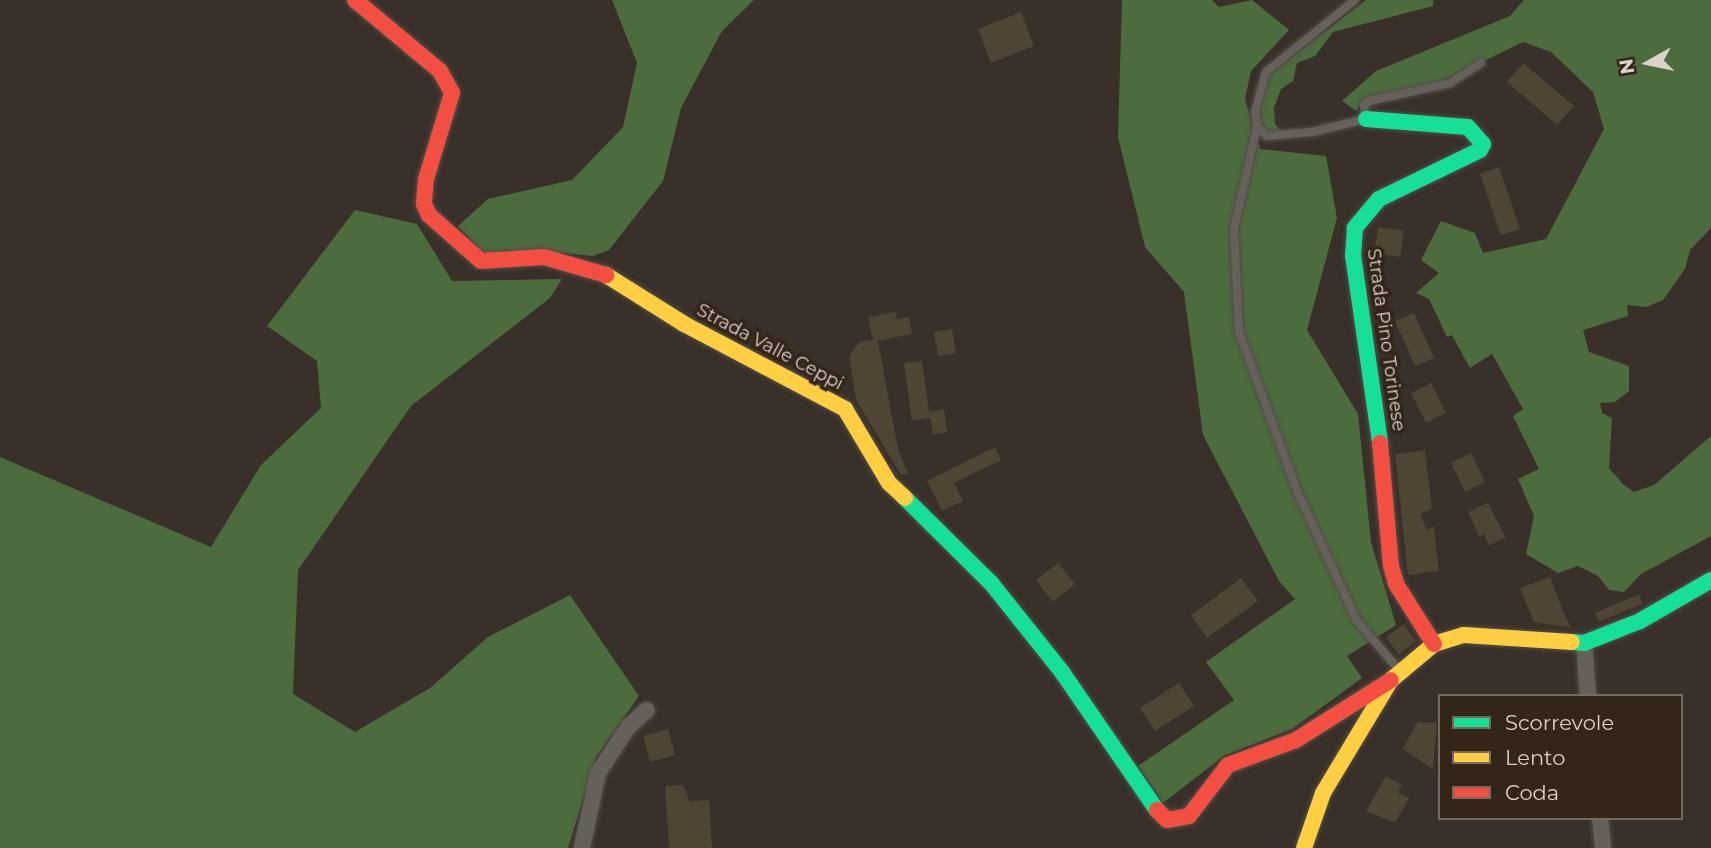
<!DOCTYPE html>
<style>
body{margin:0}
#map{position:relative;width:1711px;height:848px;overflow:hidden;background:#383029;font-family:Montserrat,sans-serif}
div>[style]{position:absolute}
.forest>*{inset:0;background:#4d6c3e}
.building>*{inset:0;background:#4e4535}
.roads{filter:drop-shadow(0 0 2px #534d46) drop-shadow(0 0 2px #534d46)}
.lane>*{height:8px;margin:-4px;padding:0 4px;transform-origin:4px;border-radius:4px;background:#66605b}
.street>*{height:16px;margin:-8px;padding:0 8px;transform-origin:8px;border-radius:8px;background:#66605b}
.fast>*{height:16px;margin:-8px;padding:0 8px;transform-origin:8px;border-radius:8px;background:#16e098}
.slow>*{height:16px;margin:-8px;padding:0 8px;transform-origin:8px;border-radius:8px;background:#ffcf43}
.jam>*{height:16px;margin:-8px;padding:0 8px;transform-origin:8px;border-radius:8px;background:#f24e42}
span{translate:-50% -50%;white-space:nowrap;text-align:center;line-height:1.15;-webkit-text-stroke:7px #332619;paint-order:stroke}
.street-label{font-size:18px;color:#dad1c9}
.legend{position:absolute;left:1438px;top:694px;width:245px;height:126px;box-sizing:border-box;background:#332619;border:2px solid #766a5f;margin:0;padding:9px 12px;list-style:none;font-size:21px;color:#dad1c9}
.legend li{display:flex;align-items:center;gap:14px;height:35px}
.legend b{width:35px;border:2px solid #766a5f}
.north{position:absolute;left:1613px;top:28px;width:70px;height:70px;-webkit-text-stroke:5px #332619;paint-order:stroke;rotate:261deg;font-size:19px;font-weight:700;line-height:28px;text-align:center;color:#dad1c9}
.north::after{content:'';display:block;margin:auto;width:24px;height:32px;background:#dad1c9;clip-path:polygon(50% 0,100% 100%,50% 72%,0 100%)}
</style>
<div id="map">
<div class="forest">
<div style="clip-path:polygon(612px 0,754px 0,722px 31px,681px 108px,663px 181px,609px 250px,593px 256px,531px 250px,484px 254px,458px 226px,488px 199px,572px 180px,623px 127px,637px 63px)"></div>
<div style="clip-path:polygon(1122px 0,1212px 0,1219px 7px,1252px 0,1289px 30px,1251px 71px,1245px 99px,1260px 149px,1326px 156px,1337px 218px,1307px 330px,1358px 414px,1371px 542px,1396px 625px,1347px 656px,1362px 678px,1292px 729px,1225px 755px,1163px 803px,1138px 766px,1234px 700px,1206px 662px,1295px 599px,1279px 581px,1203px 435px,1184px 292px,1145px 247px,1118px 137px)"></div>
<div style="clip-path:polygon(1366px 0,1433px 0,1433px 6px,1333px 32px,1315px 56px,1297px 63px,1293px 81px,1281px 89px,1274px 108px,1275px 124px,1283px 133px,1270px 134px,1260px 123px,1260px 103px,1269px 75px)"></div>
<div style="clip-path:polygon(1524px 0,1711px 0,1711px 228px,1690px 250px,1685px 269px,1663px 300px,1646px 307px,1627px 305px,1628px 316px,1583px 330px,1589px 352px,1629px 366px,1629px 391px,1615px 402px,1600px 403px,1602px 413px,1612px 418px,1609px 468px,1624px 485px,1634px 492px,1654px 485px,1711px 436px,1711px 536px,1641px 574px,1624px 592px,1609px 590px,1598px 576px,1578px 566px,1558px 573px,1526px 554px,1534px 516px,1518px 479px,1539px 469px,1513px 416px,1523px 409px,1492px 354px,1470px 368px,1452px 335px,1447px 337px,1429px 299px,1416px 293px,1439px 273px,1421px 260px,1441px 221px,1475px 233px,1483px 253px,1546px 239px,1604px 129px,1593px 92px,1551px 52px,1523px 42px,1447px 79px,1364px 100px,1356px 111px,1342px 101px,1376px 71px,1510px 16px)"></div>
<div style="clip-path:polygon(355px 210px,417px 224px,452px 281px,562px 279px,550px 298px,411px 406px,298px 570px,293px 694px,355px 732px,430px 688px,488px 637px,570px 595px,639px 696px,596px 757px,568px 848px,0 848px,0 457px,211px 547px,261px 465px,321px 408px,317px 361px,267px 326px)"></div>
</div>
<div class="building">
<div style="clip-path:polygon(1021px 12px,1034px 46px,991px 63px,978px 29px)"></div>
<div style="clip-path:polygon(1523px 63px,1574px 106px,1557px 125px,1507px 82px)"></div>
<div style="clip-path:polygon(1499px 167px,1520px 229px,1501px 235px,1480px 174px)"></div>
<div style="clip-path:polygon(1378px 227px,1404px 231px,1400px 257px,1374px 253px)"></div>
<div style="clip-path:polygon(896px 312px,897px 319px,909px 317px,912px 334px,878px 341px,898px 449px,908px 473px,901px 475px,856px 400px,849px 356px,859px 342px,873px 340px,868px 317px)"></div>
<div style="clip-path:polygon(1414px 313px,1434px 358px,1415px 366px,1395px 321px)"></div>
<div style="clip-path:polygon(952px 329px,956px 353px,938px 356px,934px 332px)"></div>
<div style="clip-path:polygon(922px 361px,930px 418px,912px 421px,904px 363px)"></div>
<div style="clip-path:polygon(1431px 383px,1446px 413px,1426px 423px,1411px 393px)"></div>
<div style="clip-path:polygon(944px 409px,947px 432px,933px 434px,929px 412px)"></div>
<div style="clip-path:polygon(995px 447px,1001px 460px,954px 483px,963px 501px,942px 511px,927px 481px)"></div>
<div style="clip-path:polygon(1425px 450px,1432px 508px,1420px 514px,1427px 530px,1434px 527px,1439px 571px,1408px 575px,1395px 454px)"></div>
<div style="clip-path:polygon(1471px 453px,1485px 482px,1465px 492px,1451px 463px)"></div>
<div style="clip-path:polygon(1488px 503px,1506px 538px,1489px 545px,1484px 534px,1479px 537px,1468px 512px)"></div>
<div style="clip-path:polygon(1058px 563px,1075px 584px,1053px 602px,1036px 580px)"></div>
<div style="clip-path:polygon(1550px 577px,1563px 611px,1571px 628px,1534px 622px,1520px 588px)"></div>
<div style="clip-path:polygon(1241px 578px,1258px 601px,1207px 638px,1191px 615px)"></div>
<div style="clip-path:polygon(1639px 594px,1642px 604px,1599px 622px,1595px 613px)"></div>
<div style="clip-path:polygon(1404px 624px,1416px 641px,1399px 655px,1386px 637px)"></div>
<div style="clip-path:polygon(1179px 683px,1194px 706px,1155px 731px,1140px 708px)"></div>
<div style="clip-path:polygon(1417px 722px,1437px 723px,1433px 769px,1403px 749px)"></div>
<div style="clip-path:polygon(668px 729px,675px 755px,650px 762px,643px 736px)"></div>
<div style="clip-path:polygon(1386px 776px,1402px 785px,1398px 792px,1409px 798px,1395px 823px,1366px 811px)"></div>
<div style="clip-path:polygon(683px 785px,690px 801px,709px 800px,712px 848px,669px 848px,665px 786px)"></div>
</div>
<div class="roads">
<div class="lane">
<div style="left:1355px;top:0;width:114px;rotate:141deg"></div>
<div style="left:1266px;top:72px;width:41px;rotate:105.4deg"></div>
<div style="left:1255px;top:112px;width:14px;rotate:82deg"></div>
<div style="left:1257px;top:126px;width:14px;rotate:45deg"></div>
<div style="left:1267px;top:136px;width:45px;rotate:-5.1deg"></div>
<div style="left:1312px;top:132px;width:56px;rotate:-13.5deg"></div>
<div style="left:1366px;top:119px;width:13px;rotate:-99deg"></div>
<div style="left:1364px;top:106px;width:7px;rotate:-45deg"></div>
<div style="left:1369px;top:101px;width:83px;rotate:-12.5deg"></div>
<div style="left:1450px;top:83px;width:37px;rotate:-33deg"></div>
<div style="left:1257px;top:126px;width:106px;rotate:102.6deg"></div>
<div style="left:1234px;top:229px;width:103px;rotate:87.2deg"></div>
<div style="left:1239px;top:332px;width:171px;rotate:69.9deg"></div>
<div style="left:1298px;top:493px;width:141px;rotate:65.3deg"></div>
<div style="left:1357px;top:621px;width:66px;rotate:49.3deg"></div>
</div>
<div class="street">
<div style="left:1584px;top:643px;width:53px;rotate:85.7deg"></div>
<div style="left:1600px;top:818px;width:30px;rotate:84deg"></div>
<div style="left:582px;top:848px;width:77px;rotate:-78deg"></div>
<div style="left:598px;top:773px;width:55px;rotate:-56.9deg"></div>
<div style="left:628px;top:727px;width:25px;rotate:-42deg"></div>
</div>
<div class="fast">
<div style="left:1366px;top:119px;width:102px;rotate:4.5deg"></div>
<div style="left:1468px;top:127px;width:23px;rotate:49deg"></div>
<div style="left:1483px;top:144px;width:7px;rotate:117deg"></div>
<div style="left:1480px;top:150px;width:112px;rotate:154.1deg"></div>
<div style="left:1379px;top:199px;width:38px;rotate:130deg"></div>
<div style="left:1355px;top:228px;width:27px;rotate:94deg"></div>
<div style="left:1353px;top:255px;width:190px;rotate:81.8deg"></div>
<div style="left:905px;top:498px;width:121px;rotate:44.7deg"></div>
<div style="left:991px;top:583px;width:114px;rotate:51.4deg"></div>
<div style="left:1062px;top:672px;width:168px;rotate:55.5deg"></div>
<div style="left:1572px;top:642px;width:12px;rotate:5deg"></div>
<div style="left:1584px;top:643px;width:60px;rotate:-21.4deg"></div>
<div style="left:1640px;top:621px;width:82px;rotate:-30deg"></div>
</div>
<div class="slow">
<div style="left:606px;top:275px;width:92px;rotate:32.1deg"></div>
<div style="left:684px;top:324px;width:182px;rotate:27.8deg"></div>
<div style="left:845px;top:409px;width:86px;rotate:59.3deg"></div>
<div style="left:889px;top:483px;width:22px;rotate:43deg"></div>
<div style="left:1304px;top:848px;width:58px;rotate:-70.9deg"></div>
<div style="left:1323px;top:793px;width:132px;rotate:-59deg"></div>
<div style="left:1391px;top:680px;width:56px;rotate:-39.9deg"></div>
<div style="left:1434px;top:644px;width:31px;rotate:-17deg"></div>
<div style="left:1464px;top:635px;width:108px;rotate:3.7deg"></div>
</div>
<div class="jam">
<div style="left:355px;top:0;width:111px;rotate:39.9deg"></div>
<div style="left:440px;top:71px;width:25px;rotate:61deg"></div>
<div style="left:452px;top:93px;width:90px;rotate:106.8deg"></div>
<div style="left:426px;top:179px;width:25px;rotate:95deg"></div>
<div style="left:424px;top:204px;width:12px;rotate:66deg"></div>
<div style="left:429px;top:215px;width:69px;rotate:41.5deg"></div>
<div style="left:481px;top:261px;width:63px;rotate:-3.6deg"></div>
<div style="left:544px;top:257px;width:65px;rotate:16.2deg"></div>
<div style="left:1380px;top:443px;width:123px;rotate:84.9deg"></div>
<div style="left:1391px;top:566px;width:19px;rotate:74deg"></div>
<div style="left:1396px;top:584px;width:71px;rotate:57.7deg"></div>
<div style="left:1157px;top:810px;width:14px;rotate:45deg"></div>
<div style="left:1167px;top:820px;width:22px;rotate:-10deg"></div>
<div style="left:1189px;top:816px;width:64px;rotate:-52.6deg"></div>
<div style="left:1228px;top:765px;width:72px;rotate:-20.2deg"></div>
<div style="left:1296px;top:740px;width:112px;rotate:-32.3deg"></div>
</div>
</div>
<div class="street-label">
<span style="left:1386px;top:340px;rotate:82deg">Strada Pino Torinese</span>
<span style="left:770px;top:347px;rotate:28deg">Strada Valle Ceppi</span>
</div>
<ul class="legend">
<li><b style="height:9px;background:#16e098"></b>Scorrevole</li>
<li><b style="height:9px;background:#ffcf43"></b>Lento</li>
<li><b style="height:9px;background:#f24e42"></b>Coda</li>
</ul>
<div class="north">N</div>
</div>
